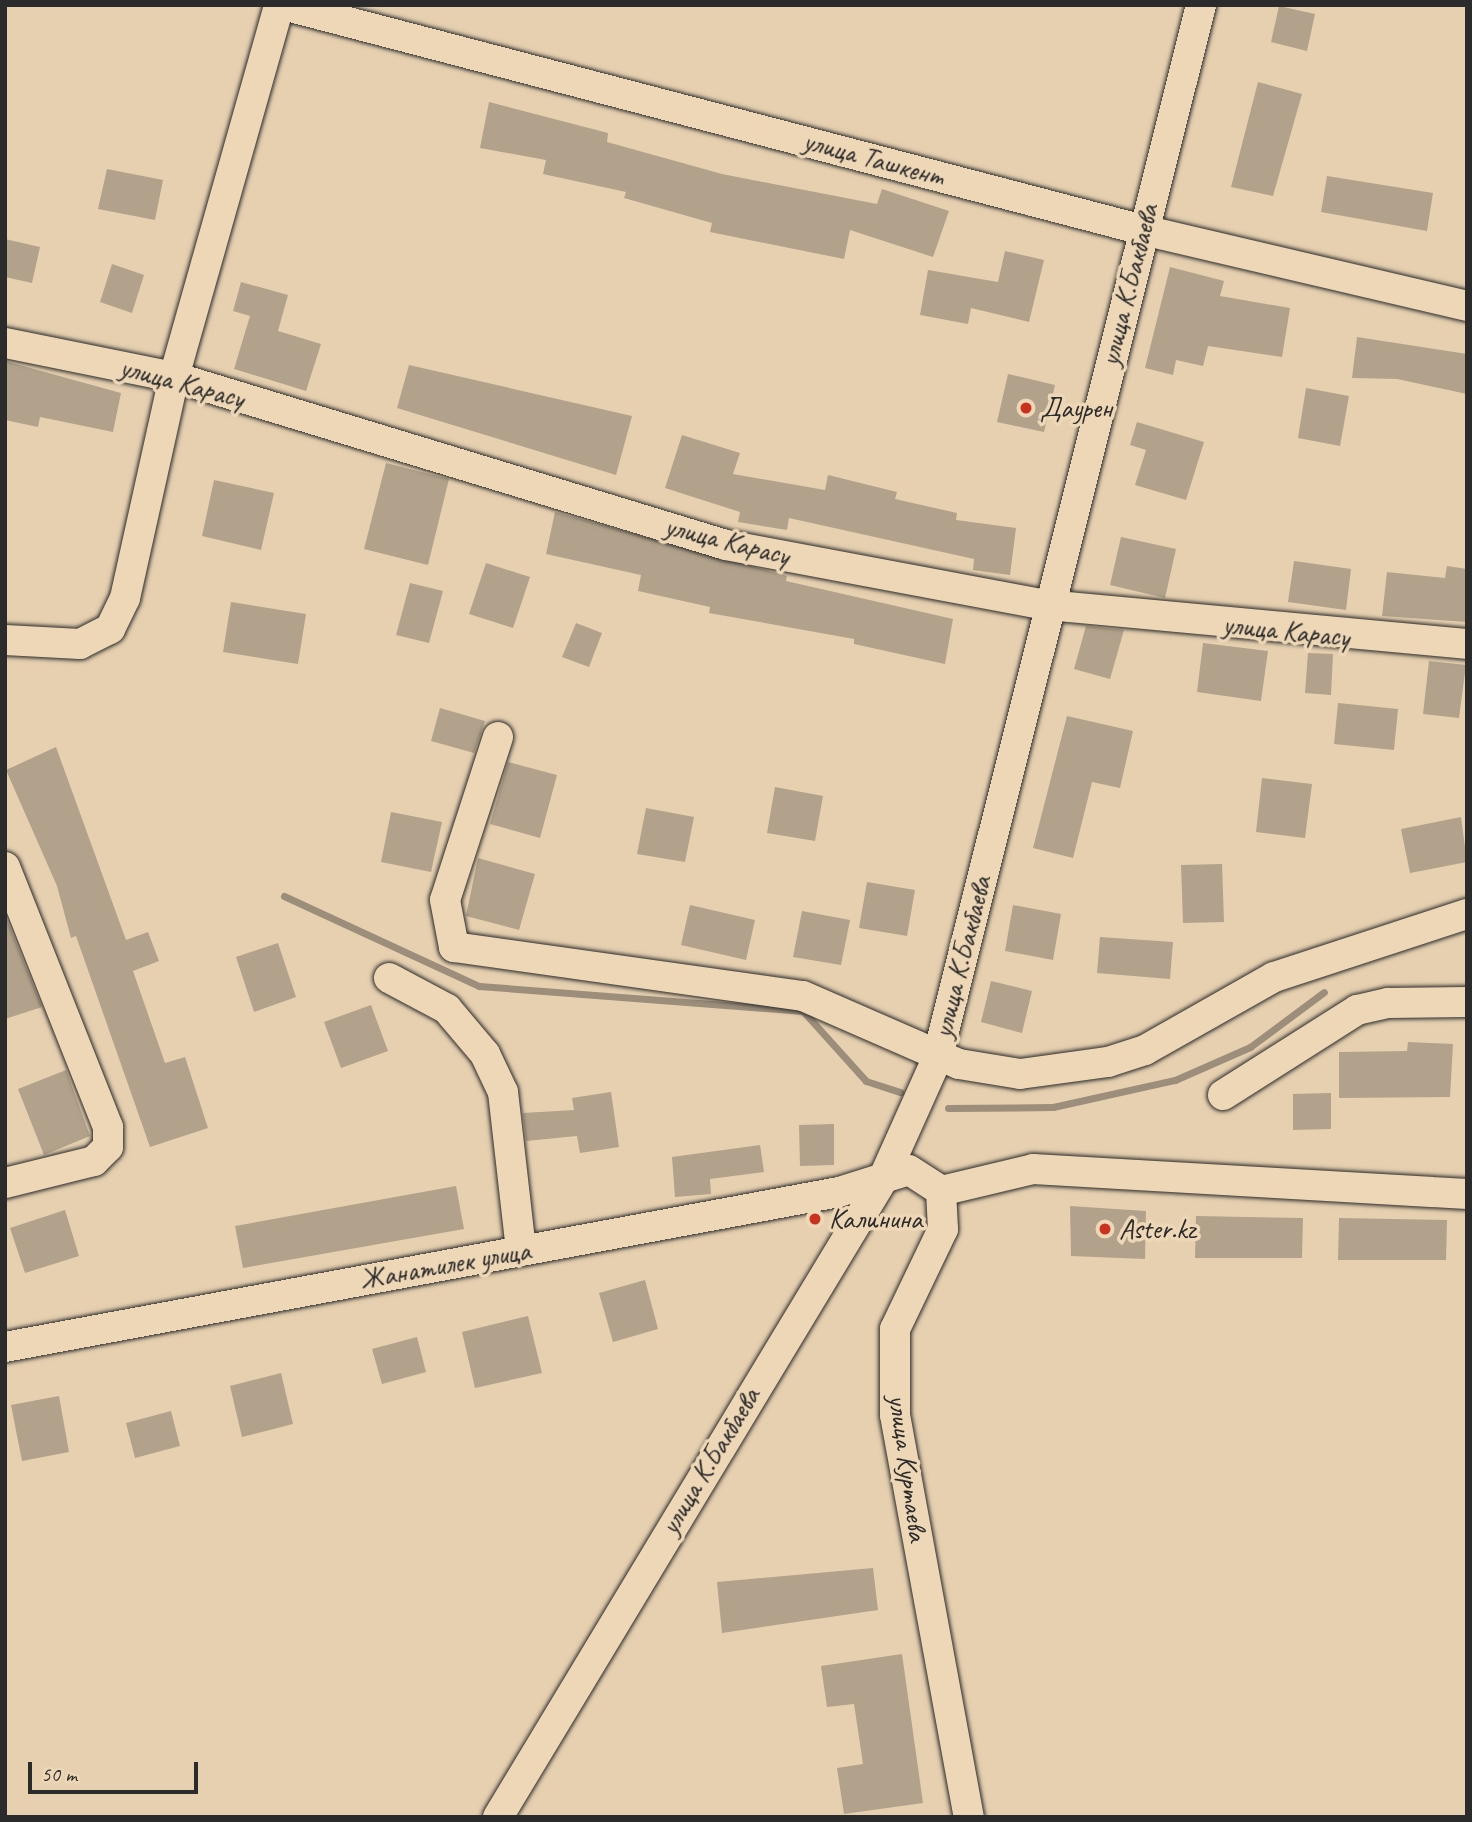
<!DOCTYPE html>
<meta charset="utf-8">
<style>
body{margin:0}
#map{position:relative;width:1472px;height:1822px;overflow:hidden;background:#e6d0b0;font-family:Caveat,sans-serif}
div>[style]{position:absolute}
.stream>*{height:7px;margin:-3.5px;padding:0 3.5px;transform-origin:3.5px;border-radius:3.5px;background:#9c8e7b}
.building>*{inset:0;background:#b2a28b}
.roads{filter:drop-shadow(0 0 2px #2b2b2b) drop-shadow(0 0 2px #2b2b2b)}
.minor>*{height:30px;margin:-15px;padding:0 15px;transform-origin:15px;border-radius:15px;background:#eed7b6}
.dots>*{width:19px;height:19px;translate:-50% -50%;box-sizing:border-box;border:4px solid #eed7b6;border-radius:50%}
span{translate:-50% -50%;white-space:nowrap;text-align:center;line-height:1.15;-webkit-text-stroke:7px #eed7b6;paint-order:stroke}
.street-label{font-size:28px;color:#2b2b2b}
.poi-label{font-size:28px;color:#2b2b2b}
.left{translate:0 -50%;text-align:left}
.frame{position:absolute;inset:0;border:7px solid #2b2b2b;pointer-events:none}
.scale{position:absolute;left:28px;top:1762px;width:170px;height:32px;box-sizing:border-box;border:4px solid #2b2b2b;border-top:0;padding-left:9px;font-size:21px;line-height:24px;white-space:nowrap;color:#2b2b2b;-webkit-text-stroke:5px #eed7b6;paint-order:stroke}
</style>
<div id="map">
<div class="stream">
<div style="left:284px;top:896px;width:215px;rotate:24.8deg"></div>
<div style="left:479px;top:986px;width:325px;rotate:4.4deg"></div>
<div style="left:803px;top:1011px;width:94px;rotate:48deg"></div>
<div style="left:866px;top:1081px;width:36px;rotate:18deg"></div>
<div style="left:948px;top:1108px;width:105px;rotate:-0.5deg"></div>
<div style="left:1053px;top:1107px;width:125px;rotate:-12.5deg"></div>
<div style="left:1175px;top:1080px;width:82px;rotate:-23.7deg"></div>
<div style="left:1250px;top:1047px;width:92px;rotate:-36.6deg"></div>
</div>
<div class="building">
<div style="clip-path:polygon(1279px 6px,1315px 14px,1307px 51px,1271px 42px)"></div>
<div style="clip-path:polygon(1258px 82px,1302px 94px,1273px 196px,1231px 187px)"></div>
<div style="clip-path:polygon(489px 102px,608px 133px,607px 142px,722px 174px,877px 204px,882px 189px,949px 211px,933px 257px,850px 230px,844px 259px,710px 232px,712px 223px,624px 198px,626px 192px,543px 174px,546px 160px,480px 148px)"></div>
<div style="clip-path:polygon(107px 169px,163px 180px,155px 220px,98px 209px)"></div>
<div style="clip-path:polygon(1327px 176px,1433px 193px,1427px 231px,1321px 212px)"></div>
<div style="clip-path:polygon(5px 239px,40px 247px,32px 283px,5px 277px)"></div>
<div style="clip-path:polygon(1005px 251px,1044px 260px,1029px 322px,971px 308px,968px 324px,920px 315px,928px 270px,998px 282px)"></div>
<div style="clip-path:polygon(112px 264px,144px 275px,132px 313px,100px 302px)"></div>
<div style="clip-path:polygon(1170px 267px,1224px 281px,1220px 296px,1290px 308px,1282px 357px,1208px 346px,1203px 366px,1176px 360px,1173px 375px,1145px 368px)"></div>
<div style="clip-path:polygon(241px 282px,288px 295px,278px 331px,321px 344px,306px 391px,234px 369px,250px 316px,233px 311px)"></div>
<div style="clip-path:polygon(1357px 337px,1467px 354px,1467px 394px,1397px 379px,1352px 378px)"></div>
<div style="clip-path:polygon(5px 361px,121px 393px,113px 432px,40px 417px,38px 427px,5px 420px)"></div>
<div style="clip-path:polygon(409px 365px,632px 416px,616px 475px,397px 408px)"></div>
<div style="clip-path:polygon(1008px 374px,1055px 385px,1044px 432px,997px 422px)"></div>
<div style="clip-path:polygon(1306px 388px,1349px 396px,1340px 446px,1298px 438px)"></div>
<div style="clip-path:polygon(1137px 422px,1204px 442px,1186px 500px,1135px 485px,1146px 450px,1130px 445px)"></div>
<div style="clip-path:polygon(682px 435px,740px 453px,733px 474px,825px 490px,828px 475px,897px 492px,895px 499px,957px 513px,956px 520px,1016px 528px,1010px 575px,973px 570px,974px 559px,789px 518px,787px 530px,738px 522px,740px 512px,665px 488px)"></div>
<div style="clip-path:polygon(386px 463px,449px 479px,428px 565px,364px 549px)"></div>
<div style="clip-path:polygon(214px 480px,274px 493px,261px 550px,202px 536px)"></div>
<div style="clip-path:polygon(555px 512px,787px 576px,786px 581px,953px 619px,945px 664px,854px 644px,854px 639px,709px 613px,710px 607px,638px 591px,641px 575px,546px 554px)"></div>
<div style="clip-path:polygon(1121px 537px,1176px 549px,1165px 598px,1110px 585px)"></div>
<div style="clip-path:polygon(1294px 561px,1351px 569px,1346px 610px,1288px 602px)"></div>
<div style="clip-path:polygon(486px 563px,530px 577px,513px 628px,469px 614px)"></div>
<div style="clip-path:polygon(1447px 566px,1467px 569px,1467px 622px,1382px 616px,1387px 572px,1445px 578px)"></div>
<div style="clip-path:polygon(410px 583px,443px 591px,429px 643px,396px 635px)"></div>
<div style="clip-path:polygon(231px 602px,306px 614px,298px 664px,223px 652px)"></div>
<div style="clip-path:polygon(576px 623px,602px 633px,589px 667px,562px 657px)"></div>
<div style="clip-path:polygon(1086px 626px,1124px 630px,1110px 679px,1074px 669px)"></div>
<div style="clip-path:polygon(1203px 643px,1268px 651px,1261px 701px,1197px 692px)"></div>
<div style="clip-path:polygon(1308px 653px,1333px 654px,1331px 695px,1305px 693px)"></div>
<div style="clip-path:polygon(1429px 661px,1466px 665px,1459px 718px,1423px 714px)"></div>
<div style="clip-path:polygon(1338px 703px,1398px 709px,1394px 750px,1334px 744px)"></div>
<div style="clip-path:polygon(440px 708px,485px 721px,474px 753px,431px 741px)"></div>
<div style="clip-path:polygon(1067px 716px,1133px 731px,1120px 788px,1092px 782px,1073px 858px,1033px 848px)"></div>
<div style="clip-path:polygon(56px 747px,126px 940px,148px 932px,159px 961px,133px 971px,165px 1063px,185px 1057px,208px 1128px,150px 1147px,76px 936px,71px 938px,57px 886px,6px 770px)"></div>
<div style="clip-path:polygon(508px 762px,557px 775px,540px 838px,490px 824px)"></div>
<div style="clip-path:polygon(1262px 778px,1312px 784px,1305px 838px,1256px 832px)"></div>
<div style="clip-path:polygon(775px 787px,823px 796px,815px 841px,767px 833px)"></div>
<div style="clip-path:polygon(646px 808px,694px 817px,685px 862px,637px 854px)"></div>
<div style="clip-path:polygon(391px 812px,442px 822px,431px 872px,381px 862px)"></div>
<div style="clip-path:polygon(1461px 817px,1467px 862px,1410px 873px,1401px 829px)"></div>
<div style="clip-path:polygon(478px 858px,535px 874px,519px 930px,466px 916px)"></div>
<div style="clip-path:polygon(1222px 864px,1224px 922px,1183px 923px,1181px 865px)"></div>
<div style="clip-path:polygon(867px 882px,915px 890px,907px 936px,859px 928px)"></div>
<div style="clip-path:polygon(690px 905px,755px 920px,746px 960px,681px 945px)"></div>
<div style="clip-path:polygon(1013px 905px,1061px 914px,1053px 960px,1005px 951px)"></div>
<div style="clip-path:polygon(802px 911px,850px 920px,841px 965px,793px 957px)"></div>
<div style="clip-path:polygon(5px 915px,42px 1007px,5px 1019px)"></div>
<div style="clip-path:polygon(1100px 937px,1173px 942px,1170px 979px,1097px 973px)"></div>
<div style="clip-path:polygon(278px 943px,296px 997px,254px 1012px,236px 957px)"></div>
<div style="clip-path:polygon(991px 981px,1032px 991px,1022px 1033px,981px 1022px)"></div>
<div style="clip-path:polygon(371px 1005px,388px 1051px,341px 1068px,324px 1022px)"></div>
<div style="clip-path:polygon(1408px 1042px,1453px 1044px,1450px 1097px,1339px 1098px,1339px 1052px,1407px 1051px)"></div>
<div style="clip-path:polygon(66px 1070px,90px 1136px,44px 1155px,18px 1089px)"></div>
<div style="clip-path:polygon(611px 1092px,619px 1147px,580px 1153px,577px 1136px,526px 1141px,523px 1113px,574px 1110px,572px 1098px)"></div>
<div style="clip-path:polygon(1331px 1093px,1331px 1129px,1293px 1130px,1293px 1094px)"></div>
<div style="clip-path:polygon(834px 1124px,834px 1165px,800px 1166px,799px 1125px)"></div>
<div style="clip-path:polygon(760px 1145px,764px 1172px,710px 1179px,711px 1194px,675px 1197px,672px 1157px)"></div>
<div style="clip-path:polygon(456px 1186px,464px 1229px,243px 1268px,235px 1226px)"></div>
<div style="clip-path:polygon(1070px 1206px,1146px 1211px,1145px 1259px,1071px 1256px)"></div>
<div style="clip-path:polygon(65px 1210px,79px 1256px,25px 1273px,10px 1228px)"></div>
<div style="clip-path:polygon(1196px 1216px,1303px 1218px,1302px 1258px,1195px 1258px)"></div>
<div style="clip-path:polygon(1339px 1218px,1447px 1220px,1446px 1260px,1338px 1260px)"></div>
<div style="clip-path:polygon(645px 1280px,658px 1329px,613px 1342px,599px 1293px)"></div>
<div style="clip-path:polygon(528px 1316px,542px 1373px,475px 1388px,462px 1332px)"></div>
<div style="clip-path:polygon(417px 1337px,426px 1372px,382px 1384px,372px 1349px)"></div>
<div style="clip-path:polygon(281px 1373px,293px 1424px,242px 1437px,230px 1386px)"></div>
<div style="clip-path:polygon(59px 1396px,69px 1452px,22px 1461px,11px 1405px)"></div>
<div style="clip-path:polygon(171px 1411px,180px 1446px,135px 1458px,126px 1423px)"></div>
<div style="clip-path:polygon(873px 1568px,878px 1610px,722px 1633px,717px 1582px)"></div>
<div style="clip-path:polygon(902px 1654px,923px 1803px,844px 1814px,837px 1768px,863px 1764px,854px 1704px,827px 1707px,821px 1666px)"></div>
</div>
<div class="roads">
<div class="minor">
<div style="left:283px;top:5px;width:889px;rotate:14.66deg"></div>
<div style="left:1143px;top:230px;width:333px;rotate:13.2deg"></div>
<div style="left:5px;top:343px;width:172px;rotate:11.4deg"></div>
<div style="left:174px;top:377px;width:577px;rotate:16.93deg"></div>
<div style="left:726px;top:545px;width:327px;rotate:10.6deg"></div>
<div style="left:1047px;top:605px;width:422px;rotate:5.3deg"></div>
<div style="left:5px;top:640px;width:75px;rotate:3.1deg"></div>
<div style="left:80px;top:644px;width:34px;rotate:-27deg"></div>
<div style="left:110px;top:629px;width:34px;rotate:-64deg"></div>
<div style="left:125px;top:598px;width:226px;rotate:-77.5deg"></div>
<div style="left:174px;top:377px;width:387px;rotate:-74.2deg"></div>
<div style="left:498px;top:737px;width:171px;rotate:108deg"></div>
<div style="left:445px;top:900px;width:48px;rotate:79.2deg"></div>
<div style="left:454px;top:947px;width:352px;rotate:8deg"></div>
<div style="left:803px;top:996px;width:170px;rotate:23.6deg"></div>
<div style="left:959px;top:1064px;width:62px;rotate:9.3deg"></div>
<div style="left:1020px;top:1074px;width:89px;rotate:-7.8deg"></div>
<div style="left:1108px;top:1062px;width:39px;rotate:-18deg"></div>
<div style="left:1145px;top:1050px;width:148px;rotate:-29.5deg"></div>
<div style="left:1274px;top:977px;width:203px;rotate:-18.1deg"></div>
<div style="left:5px;top:867px;width:280px;rotate:68.4deg"></div>
<div style="left:108px;top:1127px;width:20px;rotate:90deg"></div>
<div style="left:108px;top:1147px;width:20px;rotate:135deg"></div>
<div style="left:94px;top:1161px;width:92px;rotate:166.1deg"></div>
<div style="left:389px;top:978px;width:66px;rotate:28.1deg"></div>
<div style="left:447px;top:1009px;width:59px;rotate:49.8deg"></div>
<div style="left:485px;top:1054px;width:42px;rotate:64.7deg"></div>
<div style="left:503px;top:1092px;width:160px;rotate:83.5deg"></div>
<div style="left:1223px;top:1095px;width:159px;rotate:-32.4deg"></div>
<div style="left:1357px;top:1010px;width:32px;rotate:-13deg"></div>
<div style="left:1388px;top:1003px;width:79px;rotate:-0.7deg"></div>
<div style="left:941px;top:1191px;width:95px;rotate:-13.4deg"></div>
<div style="left:1033px;top:1169px;width:435px;rotate:3.3deg"></div>
<div style="left:5px;top:1347px;width:848px;rotate:-10.53deg"></div>
<div style="left:839px;top:1192px;width:73px;rotate:-17.4deg"></div>
<div style="left:909px;top:1170px;width:38px;rotate:33deg"></div>
<div style="left:941px;top:1191px;width:38px;rotate:87deg"></div>
<div style="left:943px;top:1229px;width:111px;rotate:115.6deg"></div>
<div style="left:895px;top:1329px;width:86px;rotate:90deg"></div>
<div style="left:895px;top:1415px;width:409px;rotate:79.6deg"></div>
<div style="left:498px;top:1817px;width:745px;rotate:-58.89deg"></div>
<div style="left:883px;top:1179px;width:132px;rotate:-65.8deg"></div>
<div style="left:937px;top:1059px;width:1087px;rotate:-75.94deg"></div>
</div>
</div>
<div class="dots">
<div style="left:1026px;top:408px;background:#c8321e"></div>
<div style="left:815px;top:1219px;background:#c8321e"></div>
<div style="left:1105px;top:1229px;background:#c8321e"></div>
</div>
<div class="street-label">
<span style="left:874px;top:159px;rotate:15deg">улица Ташкент</span>
<span style="left:1129px;top:285px;rotate:-76deg">улица К.Бакбаева</span>
<span style="left:182px;top:383px;rotate:15deg">улица Карасу</span>
<span style="left:727px;top:541px;rotate:14deg">улица Карасу</span>
<span style="left:1286px;top:631px;rotate:6deg">улица Карасу</span>
<span style="left:962px;top:957px;rotate:-76deg">улица К.Бакбаева</span>
<span style="left:445px;top:1265px;rotate:-10deg">Жанатилек улица</span>
<span style="left:710px;top:1461px;rotate:-59deg">улица К.Бакбаева</span>
<span style="left:908px;top:1468px;rotate:82deg">улица Куртаева</span>
</div>
<div class="poi-label">
<span class="left" style="left:1040px;top:408px">Даурен</span>
<span class="left" style="left:829px;top:1219px">Калинина</span>
<span class="left" style="left:1119px;top:1229px">Aster.kz</span>
</div>
<div class="frame"></div>
<div class="scale">50 m</div>
</div>
